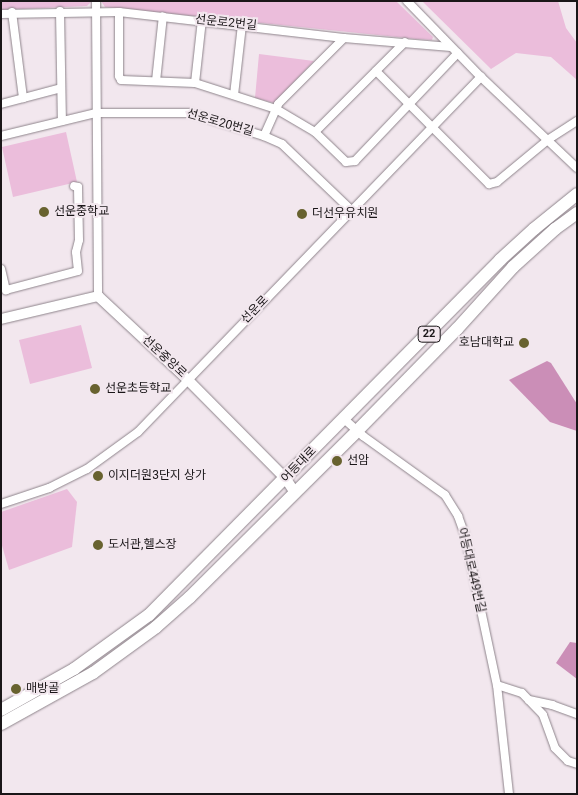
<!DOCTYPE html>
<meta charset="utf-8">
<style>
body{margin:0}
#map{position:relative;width:578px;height:795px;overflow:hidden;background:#f2e7ee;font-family:Roboto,"Noto Sans KR",sans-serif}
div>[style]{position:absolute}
.green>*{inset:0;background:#ebbddb}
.forest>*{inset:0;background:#cb8eb7}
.roads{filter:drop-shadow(0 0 1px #8e848b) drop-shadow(0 0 1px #8e848b)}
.minor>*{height:8px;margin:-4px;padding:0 4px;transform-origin:4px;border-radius:4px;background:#fff}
.tertiary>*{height:10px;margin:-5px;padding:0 5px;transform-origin:5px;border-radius:5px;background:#fff}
.primary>*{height:12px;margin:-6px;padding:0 6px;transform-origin:6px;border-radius:6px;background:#fff}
.dots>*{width:14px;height:14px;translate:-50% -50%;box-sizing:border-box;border:2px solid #f2e7ee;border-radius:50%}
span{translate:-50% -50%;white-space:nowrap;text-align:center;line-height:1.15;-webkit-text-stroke:4px #f2e7ee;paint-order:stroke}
.shield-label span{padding:1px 4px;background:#f2e7ee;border:1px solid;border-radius:4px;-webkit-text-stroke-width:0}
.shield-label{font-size:11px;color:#1a1618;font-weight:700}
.street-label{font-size:12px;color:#1a1618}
.poi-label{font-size:12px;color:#1a1618}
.left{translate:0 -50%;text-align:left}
.right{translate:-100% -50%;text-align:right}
.frame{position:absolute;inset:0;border:2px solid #1a1618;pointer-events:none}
</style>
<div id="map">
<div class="green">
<div style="clip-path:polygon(1px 1px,91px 1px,91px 2px,87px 6px,1px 10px)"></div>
<div style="clip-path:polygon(101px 1px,396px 1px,433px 37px,432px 40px,416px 39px,105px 7px)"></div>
<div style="clip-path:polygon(422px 1px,558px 1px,566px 28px,577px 43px,577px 80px,551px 57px,516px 53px,491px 69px)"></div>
<div style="clip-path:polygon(259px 54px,314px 61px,274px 103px,255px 98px)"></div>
<div style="clip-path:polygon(66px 132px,77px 182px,13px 197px,2px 147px)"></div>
<div style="clip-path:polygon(81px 325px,92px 368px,30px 384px,19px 340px)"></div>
<div style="clip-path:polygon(67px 489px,77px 502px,72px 547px,9px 570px,1px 542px,1px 512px)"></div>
</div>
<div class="forest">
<div style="clip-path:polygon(547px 361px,551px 363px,577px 404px,577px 431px,550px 422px,509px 380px)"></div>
<div style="clip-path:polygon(570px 642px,577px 643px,577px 679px,556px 663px)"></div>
</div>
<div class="roads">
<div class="minor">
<div style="left:96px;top:1px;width:295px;rotate:89.6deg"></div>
<div style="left:407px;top:1px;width:106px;rotate:45.8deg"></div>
<div style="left:481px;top:77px;width:132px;rotate:43.5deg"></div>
<div style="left:60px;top:11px;width:110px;rotate:89deg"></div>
<div style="left:12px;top:12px;width:87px;rotate:82.7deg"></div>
<div style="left:119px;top:12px;width:64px;rotate:90deg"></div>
<div style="left:119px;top:76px;width:4px;rotate:63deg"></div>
<div style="left:121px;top:80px;width:74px;rotate:2.3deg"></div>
<div style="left:195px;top:83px;width:85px;rotate:17.8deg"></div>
<div style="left:276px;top:109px;width:45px;rotate:30.5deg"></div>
<div style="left:315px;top:132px;width:43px;rotate:44.1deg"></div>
<div style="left:346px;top:162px;width:9px;rotate:-6deg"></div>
<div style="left:355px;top:161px;width:149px;rotate:-46.4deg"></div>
<div style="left:1px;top:14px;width:118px;rotate:-1deg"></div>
<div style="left:119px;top:12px;width:226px;rotate:6.6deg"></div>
<div style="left:344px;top:38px;width:107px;rotate:4.8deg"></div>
<div style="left:376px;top:71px;width:160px;rotate:45deg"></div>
<div style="left:489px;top:184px;width:8px;rotate:-14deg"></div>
<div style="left:497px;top:182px;width:67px;rotate:-39.6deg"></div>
<div style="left:549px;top:139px;width:33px;rotate:-33deg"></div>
<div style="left:156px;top:81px;width:65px;rotate:-83.9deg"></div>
<div style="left:195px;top:83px;width:63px;rotate:-83.7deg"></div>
<div style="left:234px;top:95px;width:70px;rotate:-83.5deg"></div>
<div style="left:1px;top:104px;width:62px;rotate:-14.9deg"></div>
<div style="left:315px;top:132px;width:127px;rotate:-45deg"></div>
<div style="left:1px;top:136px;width:98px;rotate:-13.6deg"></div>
<div style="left:96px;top:113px;width:94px"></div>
<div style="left:190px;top:113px;width:77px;rotate:17.3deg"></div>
<div style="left:264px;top:136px;width:20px;rotate:24deg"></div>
<div style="left:282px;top:144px;width:97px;rotate:43.7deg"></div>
<div style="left:264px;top:136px;width:35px;rotate:-66deg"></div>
<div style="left:278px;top:104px;width:93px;rotate:-45deg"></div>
<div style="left:1px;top:269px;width:22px;rotate:77deg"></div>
<div style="left:6px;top:290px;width:74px;rotate:-14.8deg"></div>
<div style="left:78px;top:271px;width:19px;rotate:-96deg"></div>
<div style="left:76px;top:252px;width:12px;rotate:-76deg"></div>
<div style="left:79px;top:240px;width:53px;rotate:-91.1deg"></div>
<div style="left:78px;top:187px;width:4px;rotate:-166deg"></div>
<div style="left:343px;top:418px;width:27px;rotate:42deg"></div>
<div style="left:363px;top:436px;width:101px;rotate:35.7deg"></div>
<div style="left:445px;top:495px;width:25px;rotate:58deg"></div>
<div style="left:458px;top:516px;width:20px;rotate:70deg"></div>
<div style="left:465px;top:535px;width:153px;rotate:78deg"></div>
<div style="left:497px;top:685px;width:110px;rotate:83.7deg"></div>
<div style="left:1px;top:504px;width:51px;rotate:-18.4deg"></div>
<div style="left:49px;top:488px;width:42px;rotate:-26.6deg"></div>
<div style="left:87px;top:469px;width:63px;rotate:-36deg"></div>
<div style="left:138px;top:432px;width:494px;rotate:-46deg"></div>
<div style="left:497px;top:685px;width:26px;rotate:18deg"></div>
<div style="left:522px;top:693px;width:30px;rotate:46deg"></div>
<div style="left:543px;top:715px;width:35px;rotate:70deg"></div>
<div style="left:555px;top:748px;width:18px;rotate:45deg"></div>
<div style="left:568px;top:761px;width:9px;rotate:18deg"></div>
<div style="left:529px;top:700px;width:24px;rotate:12deg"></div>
<div style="left:552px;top:705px;width:27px;rotate:20deg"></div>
</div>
<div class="tertiary">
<div style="left:1px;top:319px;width:100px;rotate:-13.3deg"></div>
<div style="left:98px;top:296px;width:123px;rotate:43deg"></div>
<div style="left:188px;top:380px;width:139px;rotate:45.3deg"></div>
<div style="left:286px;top:479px;width:17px;rotate:57deg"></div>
</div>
<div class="primary">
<div style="left:1px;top:710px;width:84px;rotate:-29.3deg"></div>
<div style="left:74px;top:669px;width:92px;rotate:-35.8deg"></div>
<div style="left:149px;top:615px;width:499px;rotate:-45.3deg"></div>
<div style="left:500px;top:260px;width:46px;rotate:-42.4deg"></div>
<div style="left:534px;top:229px;width:55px;rotate:-39.1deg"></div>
<div style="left:1px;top:724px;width:105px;rotate:-29deg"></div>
<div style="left:93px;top:673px;width:78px;rotate:-36.1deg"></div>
<div style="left:156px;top:627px;width:45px;rotate:-41.4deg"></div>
<div style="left:190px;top:597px;width:235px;rotate:-44.8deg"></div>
<div style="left:357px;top:431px;width:143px;rotate:-45.6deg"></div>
<div style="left:457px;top:329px;width:84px;rotate:-47.9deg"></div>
<div style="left:513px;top:267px;width:57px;rotate:-42.1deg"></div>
<div style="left:555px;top:229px;width:27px;rotate:-36deg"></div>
</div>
</div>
<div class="dots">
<div style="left:44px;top:212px;background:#68622f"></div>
<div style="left:302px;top:214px;background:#68622f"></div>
<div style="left:524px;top:343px;background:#68622f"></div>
<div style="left:95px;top:389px;background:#68622f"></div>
<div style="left:337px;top:461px;background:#68622f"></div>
<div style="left:98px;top:476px;background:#68622f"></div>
<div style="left:98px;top:545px;background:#68622f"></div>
<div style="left:16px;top:689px;background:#68622f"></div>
</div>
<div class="shield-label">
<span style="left:429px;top:334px">22</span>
</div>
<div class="street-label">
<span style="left:226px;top:23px;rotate:6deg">선운로2번길</span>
<span style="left:220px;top:123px;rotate:16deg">선운로20번길</span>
<span style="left:255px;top:310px;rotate:-46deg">선운로</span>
<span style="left:164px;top:357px;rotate:43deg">선운중앙로</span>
<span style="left:299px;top:465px;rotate:-46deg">어등대로</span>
<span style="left:471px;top:570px;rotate:77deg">어등대로449번길</span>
</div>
<div class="poi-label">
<span class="left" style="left:54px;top:212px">선운중학교</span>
<span class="left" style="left:312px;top:214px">더선우유치원</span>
<span class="right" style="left:514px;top:343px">호남대학교</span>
<span class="left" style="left:105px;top:389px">선운초등학교</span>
<span class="left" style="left:347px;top:461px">선암</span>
<span class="left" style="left:108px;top:476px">이지더원3단지 상가</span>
<span class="left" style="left:108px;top:545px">도서관,헬스장</span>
<span class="left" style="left:26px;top:689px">매방골</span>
</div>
<div class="frame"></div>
</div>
